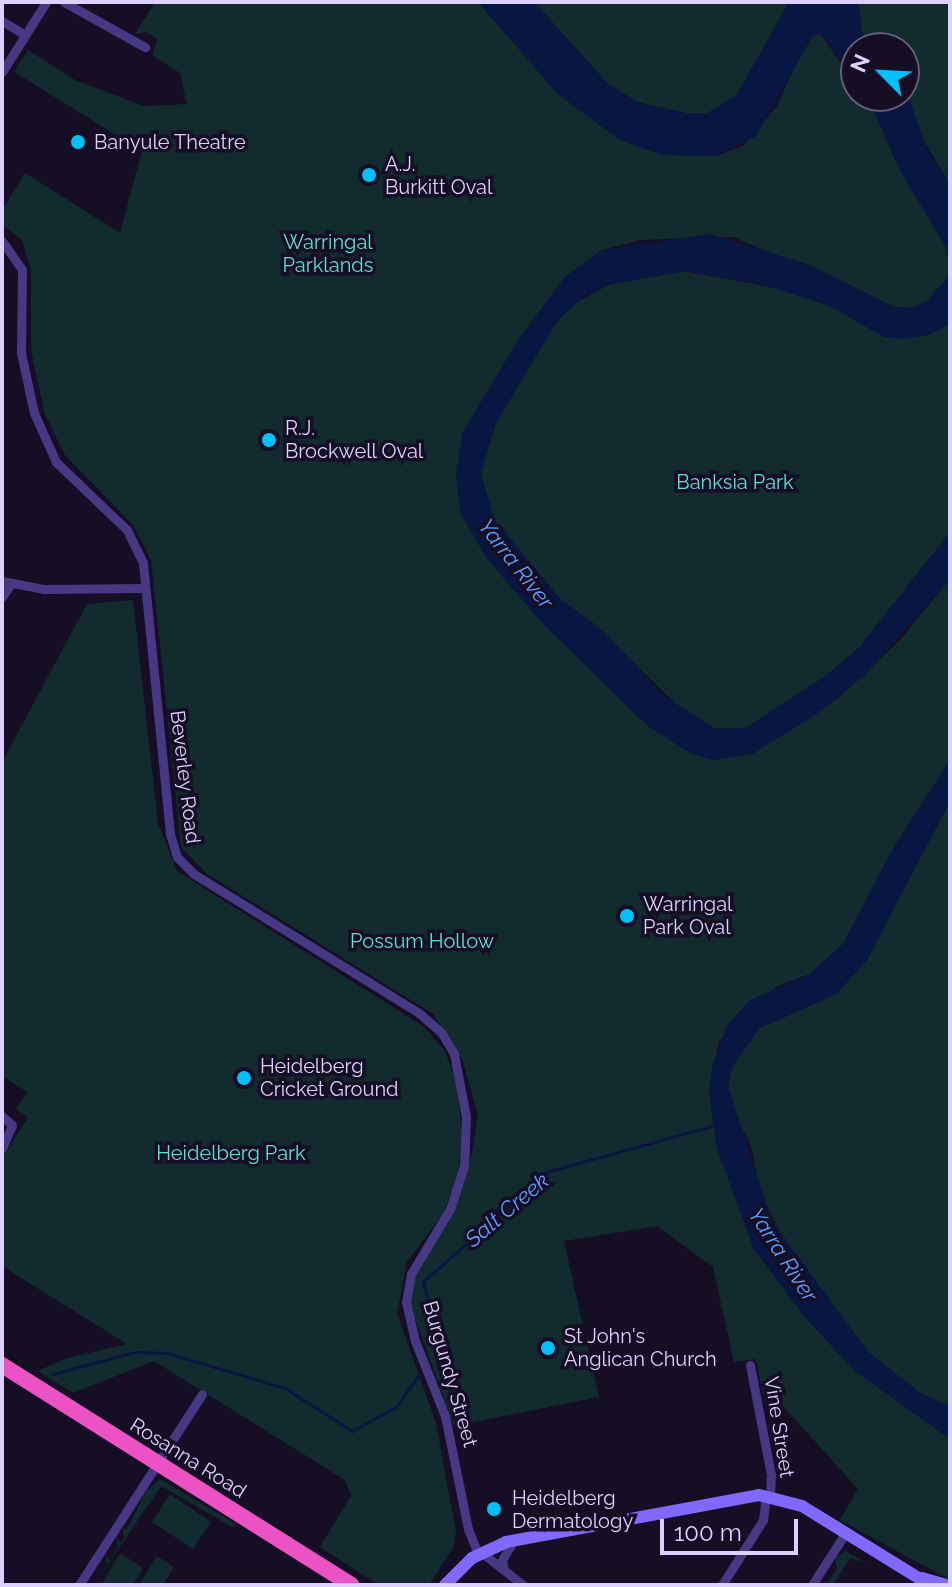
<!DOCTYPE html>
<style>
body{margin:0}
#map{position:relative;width:952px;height:1587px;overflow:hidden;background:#150e24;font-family:Raleway,sans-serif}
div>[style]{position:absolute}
.green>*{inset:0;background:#112b2e}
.water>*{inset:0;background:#091642}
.stream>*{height:3px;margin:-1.5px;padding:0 1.5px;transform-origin:1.5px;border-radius:1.5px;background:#091642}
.minor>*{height:9px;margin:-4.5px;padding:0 4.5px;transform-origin:4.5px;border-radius:4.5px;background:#463883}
.secondary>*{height:12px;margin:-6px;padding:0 6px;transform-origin:6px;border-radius:6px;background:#8168ff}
.trunk>*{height:16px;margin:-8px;padding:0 8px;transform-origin:8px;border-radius:8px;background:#ec52c4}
.dots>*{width:22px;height:22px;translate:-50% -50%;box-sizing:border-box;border:4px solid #150e24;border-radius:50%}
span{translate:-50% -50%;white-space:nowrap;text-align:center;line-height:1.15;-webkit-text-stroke:7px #150e24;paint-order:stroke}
.poi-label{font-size:20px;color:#ddd1ff}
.left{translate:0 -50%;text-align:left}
.park-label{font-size:20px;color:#5be1d2}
.street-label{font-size:20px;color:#ddd1ff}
.water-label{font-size:22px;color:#5f9fff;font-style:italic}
.frame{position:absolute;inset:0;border:4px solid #ddd1ff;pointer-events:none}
.north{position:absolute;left:840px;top:32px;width:80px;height:80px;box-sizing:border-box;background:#150e24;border:2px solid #655c7c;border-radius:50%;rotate:294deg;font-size:22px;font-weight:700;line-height:32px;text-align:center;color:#ddd1ff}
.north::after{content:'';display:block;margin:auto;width:28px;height:36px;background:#00c0fc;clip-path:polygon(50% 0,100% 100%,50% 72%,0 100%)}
.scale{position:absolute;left:660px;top:1519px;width:138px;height:36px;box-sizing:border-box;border:4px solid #ddd1ff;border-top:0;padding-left:10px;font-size:24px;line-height:28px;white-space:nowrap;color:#ddd1ff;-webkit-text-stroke:6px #150e24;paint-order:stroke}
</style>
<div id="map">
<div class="green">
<div style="clip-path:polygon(155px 2px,478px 2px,558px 94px,620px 140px,716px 156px,743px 146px,777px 106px,808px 37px,820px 33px,856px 85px,856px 96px,867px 96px,875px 108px,894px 158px,946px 244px,950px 275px,927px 301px,911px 308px,895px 307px,733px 237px,640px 240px,602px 250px,565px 277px,520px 337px,463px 432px,456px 474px,461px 514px,486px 557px,521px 598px,636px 715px,682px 748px,713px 760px,752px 754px,838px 698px,900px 640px,950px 579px,950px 760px,894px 847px,843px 944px,810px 974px,777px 986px,719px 1041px,709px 1089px,717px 1148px,754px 1249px,805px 1317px,855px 1371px,950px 1439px,950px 1580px,840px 1520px,858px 1489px,783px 1406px,766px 1409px,756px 1359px,734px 1362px,713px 1267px,657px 1226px,564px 1241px,599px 1397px,454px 1426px,410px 1305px,414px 1279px,455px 1208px,472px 1153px,478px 1115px,462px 1059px,433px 1014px,207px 874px,181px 847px,151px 560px,133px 525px,64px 454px,44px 412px,31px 350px,31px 270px,22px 240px,2px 225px,2px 210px,25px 173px,120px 233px,142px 151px,14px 72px,28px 50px,75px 80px,144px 106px,187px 104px,180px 73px,152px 55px,158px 39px,146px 32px,135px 34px)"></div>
<div style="clip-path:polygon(534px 2px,789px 2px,737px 95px,708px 113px,685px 113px,637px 102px,608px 84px)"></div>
<div style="clip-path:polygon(858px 2px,950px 2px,950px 184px,921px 136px,904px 84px,904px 48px,872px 48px,862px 32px)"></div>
<div style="clip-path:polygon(684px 271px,787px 290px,830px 306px,884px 337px,928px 335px,950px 324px,950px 532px,859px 648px,801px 696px,745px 728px,716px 729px,686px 714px,593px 623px,561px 600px,493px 519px,481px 473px,496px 423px,551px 330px,572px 305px,608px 285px)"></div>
<div style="clip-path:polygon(133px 600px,158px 823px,177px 871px,423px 1026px,445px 1051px,457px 1084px,462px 1136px,458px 1175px,443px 1214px,407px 1262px,397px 1313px,436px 1423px,456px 1532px,454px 1546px,429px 1585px,379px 1585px,320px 1547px,351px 1496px,345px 1480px,154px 1361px,73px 1393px,38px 1371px,64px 1359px,127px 1344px,2px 1266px,2px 1158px,28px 1117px,16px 1109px,27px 1092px,2px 1076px,2px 762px,87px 604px)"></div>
<div style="clip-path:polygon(950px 801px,950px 1407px,920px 1393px,868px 1352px,806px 1273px,762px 1202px,751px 1145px,734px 1115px,728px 1086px,733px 1065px,760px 1028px,836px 994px,867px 960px)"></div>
<div style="clip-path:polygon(160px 1479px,236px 1524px,234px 1528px,161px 1486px,94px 1585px,107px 1564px,105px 1554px,110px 1560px,118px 1547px,116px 1537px,121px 1543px,124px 1538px,122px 1528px,127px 1529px,146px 1491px)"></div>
<div style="clip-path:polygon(170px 1494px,211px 1522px,193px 1549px,152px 1522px)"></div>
<div style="clip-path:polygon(846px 1551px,867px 1564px,850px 1558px,833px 1585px,826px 1585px,837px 1568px,835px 1558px)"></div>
<div style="clip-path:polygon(120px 1553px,143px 1568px,133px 1585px,101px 1585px)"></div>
<div style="clip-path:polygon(157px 1556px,174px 1567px,163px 1585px,139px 1585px)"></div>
</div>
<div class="water">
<div style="clip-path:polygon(478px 2px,534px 2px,608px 84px,637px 102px,685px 113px,708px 113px,737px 95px,789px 2px,858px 2px,862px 32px,872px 48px,856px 48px,856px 85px,825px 36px,814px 34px,756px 136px,715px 156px,662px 155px,620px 140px,558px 94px)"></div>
<div style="clip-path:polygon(904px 84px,927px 149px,950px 184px,950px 254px,902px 174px,867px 96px,904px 96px)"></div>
<div style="clip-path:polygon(710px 234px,810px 265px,895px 307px,911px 308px,927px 301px,950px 275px,950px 324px,928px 335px,903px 339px,884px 337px,830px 306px,761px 284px,684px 271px,608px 285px,587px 294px,559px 318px,496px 423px,481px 473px,494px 519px,561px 600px,605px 633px,664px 696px,716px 729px,745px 728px,830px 673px,859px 648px,950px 532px,950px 579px,866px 674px,814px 716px,752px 754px,713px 760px,692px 754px,648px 726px,542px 623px,486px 557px,461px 514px,456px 474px,463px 432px,520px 337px,565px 277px,602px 250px)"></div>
<div style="clip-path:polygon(950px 760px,950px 801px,867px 960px,836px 994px,760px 1028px,733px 1065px,728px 1086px,772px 1221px,868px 1352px,920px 1393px,950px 1407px,950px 1439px,855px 1371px,805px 1317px,754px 1249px,717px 1148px,709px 1089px,713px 1064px,728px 1024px,750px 1000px,810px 974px,843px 944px,894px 847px)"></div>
</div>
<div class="stream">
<div style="left:444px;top:1362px;width:83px;rotate:-104.7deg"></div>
<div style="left:423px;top:1282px;width:165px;rotate:-41.8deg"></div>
<div style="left:546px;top:1172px;width:176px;rotate:-15.5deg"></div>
<div style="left:52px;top:1374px;width:86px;rotate:-14.8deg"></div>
<div style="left:135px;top:1352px;width:32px;rotate:2deg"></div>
<div style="left:167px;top:1353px;width:123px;rotate:16.5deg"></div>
<div style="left:285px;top:1388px;width:80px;rotate:32.7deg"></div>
<div style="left:352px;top:1431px;width:50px;rotate:-28.6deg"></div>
<div style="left:396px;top:1407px;width:38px;rotate:-55deg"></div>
<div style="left:2px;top:1388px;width:1px"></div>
</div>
<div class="minor">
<div style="left:64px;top:2px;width:93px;rotate:29.1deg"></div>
<div style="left:2px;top:21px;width:27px;rotate:31deg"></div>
<div style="left:2px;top:72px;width:83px;rotate:-57.8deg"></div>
<div style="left:2px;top:241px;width:35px;rotate:55deg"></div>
<div style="left:22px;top:270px;width:83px;rotate:90.7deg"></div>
<div style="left:21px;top:353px;width:61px;rotate:77.8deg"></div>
<div style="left:34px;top:413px;width:54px;rotate:65.8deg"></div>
<div style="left:56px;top:462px;width:98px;rotate:43.8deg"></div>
<div style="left:127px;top:530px;width:37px;rotate:64deg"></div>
<div style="left:143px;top:563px;width:272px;rotate:84.3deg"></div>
<div style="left:170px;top:834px;width:24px;rotate:73deg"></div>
<div style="left:177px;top:857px;width:24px;rotate:45deg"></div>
<div style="left:194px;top:874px;width:264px;rotate:31.7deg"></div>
<div style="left:419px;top:1013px;width:29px;rotate:41deg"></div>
<div style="left:441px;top:1032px;width:26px;rotate:59deg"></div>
<div style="left:454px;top:1054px;width:64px;rotate:79.2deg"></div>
<div style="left:466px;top:1117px;width:49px;rotate:92.3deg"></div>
<div style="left:464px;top:1166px;width:45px;rotate:108deg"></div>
<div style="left:450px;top:1209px;width:76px;rotate:121deg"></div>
<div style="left:411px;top:1274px;width:28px;rotate:100deg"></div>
<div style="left:406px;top:1302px;width:40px;rotate:77deg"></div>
<div style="left:415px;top:1341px;width:81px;rotate:68.2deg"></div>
<div style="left:445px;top:1416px;width:115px;rotate:78.5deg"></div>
<div style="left:468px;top:1529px;width:27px;rotate:68deg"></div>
<div style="left:2px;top:581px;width:43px;rotate:10.8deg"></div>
<div style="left:44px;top:589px;width:101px;rotate:-0.6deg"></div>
<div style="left:2px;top:597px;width:14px;rotate:-56deg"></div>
<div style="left:2px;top:1116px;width:13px;rotate:42deg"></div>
<div style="left:12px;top:1125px;width:25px;rotate:113deg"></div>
<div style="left:750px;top:1365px;width:112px;rotate:79.2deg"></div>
<div style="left:771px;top:1475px;width:21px;rotate:93deg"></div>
<div style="left:481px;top:1552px;width:53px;rotate:38.2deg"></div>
<div style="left:504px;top:1570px;width:10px;rotate:-101deg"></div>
<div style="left:502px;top:1560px;width:23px;rotate:-59deg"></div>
<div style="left:79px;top:1585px;width:227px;rotate:-57.2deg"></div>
<div style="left:722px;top:1585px;width:77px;rotate:-57.8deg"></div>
<div style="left:763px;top:1520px;width:25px;rotate:-83deg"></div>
<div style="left:812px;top:1585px;width:63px;rotate:-57.3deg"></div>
</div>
<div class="secondary">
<div style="left:922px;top:1578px;width:26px;rotate:16deg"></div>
<div style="left:445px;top:1585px;width:38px;rotate:-45deg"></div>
<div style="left:472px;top:1558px;width:38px;rotate:-25deg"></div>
<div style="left:506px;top:1542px;width:257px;rotate:-10.5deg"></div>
<div style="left:759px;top:1495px;width:44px;rotate:14.3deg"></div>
<div style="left:802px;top:1506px;width:150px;rotate:31.7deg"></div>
</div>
<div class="trunk">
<div style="left:2px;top:1365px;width:413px;rotate:32.2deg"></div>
</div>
<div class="dots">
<div style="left:78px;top:142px;background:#00c0fc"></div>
<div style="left:369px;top:175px;background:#00c0fc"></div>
<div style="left:269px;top:440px;background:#00c0fc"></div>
<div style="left:627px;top:916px;background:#00c0fc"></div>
<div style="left:244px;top:1078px;background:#00c0fc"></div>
<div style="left:548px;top:1348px;background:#00c0fc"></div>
<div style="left:494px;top:1509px;background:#00c0fc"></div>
</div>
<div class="poi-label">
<span class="left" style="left:94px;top:142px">Banyule Theatre</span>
<span class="left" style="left:385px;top:176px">A.J.<br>Burkitt Oval</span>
<span class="left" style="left:285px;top:440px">R.J.<br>Brockwell Oval</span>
<span class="left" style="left:643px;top:916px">Warringal<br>Park Oval</span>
<span class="left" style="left:260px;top:1078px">Heidelberg<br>Cricket Ground</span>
<span class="left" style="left:564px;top:1348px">St John's<br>Anglican Church</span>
<span class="left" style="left:512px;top:1510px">Heidelberg<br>Dermatology</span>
</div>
<div class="park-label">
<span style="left:328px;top:254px">Warringal<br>Parklands</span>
<span style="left:735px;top:482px">Banksia Park</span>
<span style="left:422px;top:941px">Possum Hollow</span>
<span style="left:231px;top:1153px">Heidelberg Park</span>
</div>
<div class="street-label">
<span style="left:185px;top:777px;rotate:83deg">Beverley Road</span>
<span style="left:450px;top:1374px;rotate:74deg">Burgundy Street</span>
<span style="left:779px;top:1427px;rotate:81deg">Vine Street</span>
<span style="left:188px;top:1458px;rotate:32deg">Rosanna Road</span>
</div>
<div class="water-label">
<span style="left:516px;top:564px;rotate:52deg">Yarra River</span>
<span style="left:507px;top:1210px;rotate:-40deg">Salt Creek</span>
<span style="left:783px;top:1255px;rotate:57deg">Yarra River</span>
</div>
<div class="frame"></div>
<div class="north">N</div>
<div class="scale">100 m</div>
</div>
